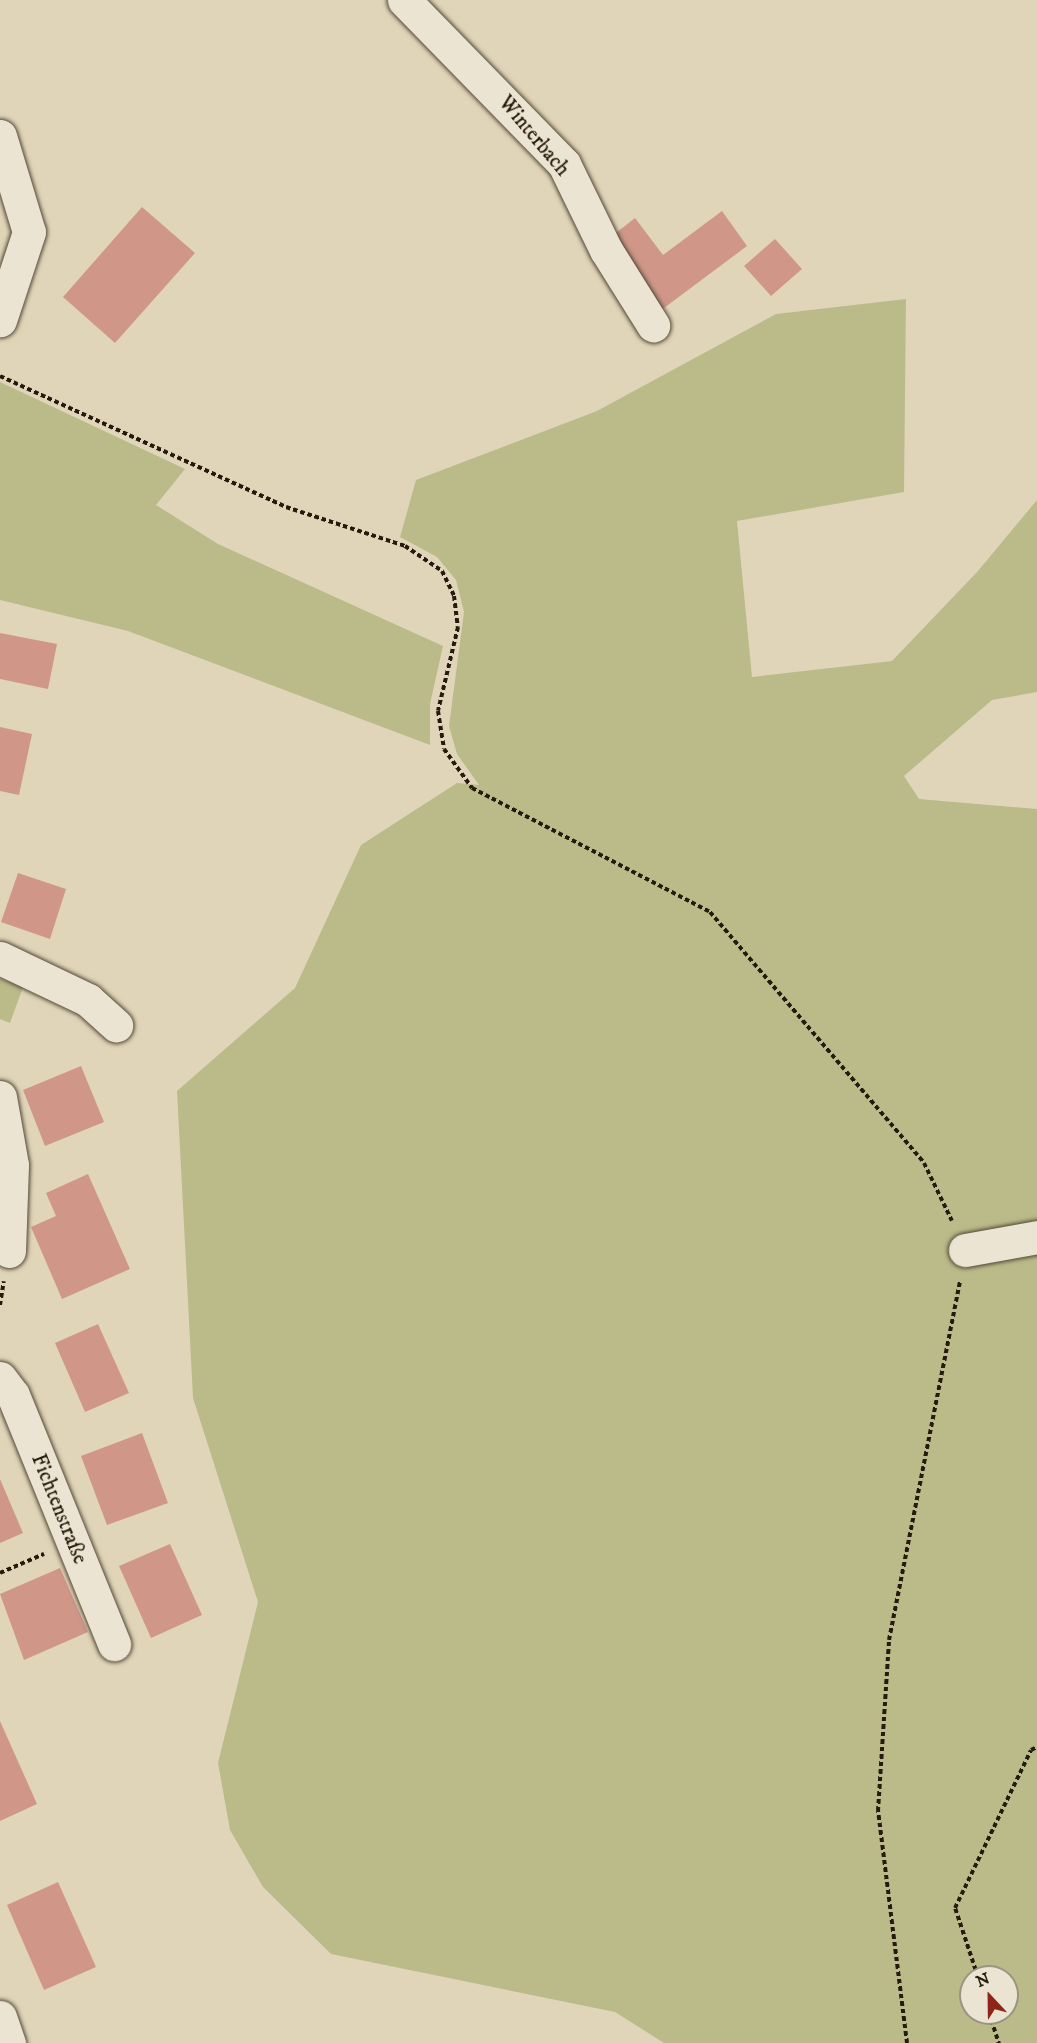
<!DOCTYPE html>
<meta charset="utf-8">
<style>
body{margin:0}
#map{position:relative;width:1037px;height:2043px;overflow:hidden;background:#e1d5b9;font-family:"IM FELL DW Pica",serif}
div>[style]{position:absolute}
.green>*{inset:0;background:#bbbb8a}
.building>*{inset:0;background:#d09789}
.path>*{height:4px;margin-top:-2px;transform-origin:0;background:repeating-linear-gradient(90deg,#251a0d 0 4.5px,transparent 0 7.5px)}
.roads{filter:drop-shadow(0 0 2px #544938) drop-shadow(0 0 2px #544938)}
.minor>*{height:33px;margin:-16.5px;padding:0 16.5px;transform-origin:16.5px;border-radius:16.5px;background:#ece4d2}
span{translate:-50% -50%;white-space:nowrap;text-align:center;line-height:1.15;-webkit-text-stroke:4.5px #ece4d2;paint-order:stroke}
.street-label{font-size:21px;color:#251a0d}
.north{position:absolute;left:959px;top:1965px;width:60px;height:60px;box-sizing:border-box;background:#ece4d2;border:2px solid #9c9383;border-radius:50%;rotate:338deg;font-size:16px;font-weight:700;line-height:24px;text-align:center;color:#251a0d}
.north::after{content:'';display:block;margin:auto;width:21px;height:27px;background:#8f2418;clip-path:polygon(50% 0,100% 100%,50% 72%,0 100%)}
</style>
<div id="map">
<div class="green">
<div style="clip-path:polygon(evenodd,906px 299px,904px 492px,737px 521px,752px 677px,892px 661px,978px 571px,1037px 500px,1037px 692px,992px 700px,904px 776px,919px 799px,1037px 809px,1037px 2043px,664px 2043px,615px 2012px,331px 1954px,263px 1887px,230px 1830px,218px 1763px,258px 1602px,193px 1398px,177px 1091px,295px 988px,361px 845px,457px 783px,479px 785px,457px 754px,449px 726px,464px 612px,456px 580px,437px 557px,400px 537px,416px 480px,597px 411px,776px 314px,906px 299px,971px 1977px,1007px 1977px,1007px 2013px,971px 2013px,971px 1977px)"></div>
<div style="clip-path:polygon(0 382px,185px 469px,156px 505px,218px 544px,443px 646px,430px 704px,430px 745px,128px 631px,0 600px)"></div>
<div style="clip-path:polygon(0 979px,23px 987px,10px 1023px,0 1019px)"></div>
</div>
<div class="building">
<div style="clip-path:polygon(142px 207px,195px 253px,115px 343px,63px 297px)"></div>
<div style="clip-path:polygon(722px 211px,747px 246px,660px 311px,612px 236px,635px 218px,663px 255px)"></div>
<div style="clip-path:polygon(775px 239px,802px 269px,771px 296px,744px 266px)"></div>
<div style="clip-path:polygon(0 633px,57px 644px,48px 689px,0 679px)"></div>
<div style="clip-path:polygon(0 727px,32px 734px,19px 795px,0 791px)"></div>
<div style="clip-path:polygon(18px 873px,66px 889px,50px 939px,1px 922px)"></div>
<div style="clip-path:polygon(81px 1066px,104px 1122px,45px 1146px,23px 1090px)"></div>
<div style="clip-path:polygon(88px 1174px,130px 1269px,62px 1299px,31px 1227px,56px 1216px,46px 1193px)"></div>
<div style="clip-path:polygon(98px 1324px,129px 1393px,85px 1412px,55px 1343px)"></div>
<div style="clip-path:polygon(142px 1433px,168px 1503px,107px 1525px,81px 1456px)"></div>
<div style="clip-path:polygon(0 1479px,23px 1533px,0 1543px)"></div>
<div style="clip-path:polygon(170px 1544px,202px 1615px,151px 1638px,119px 1566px)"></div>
<div style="clip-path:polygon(60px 1568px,88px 1632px,24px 1660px,0 1594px)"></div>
<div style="clip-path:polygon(0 1721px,37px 1804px,0 1821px)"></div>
<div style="clip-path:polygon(58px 1882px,96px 1967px,44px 1990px,7px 1905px)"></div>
</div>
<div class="path">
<div style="left:0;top:376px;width:315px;rotate:24.6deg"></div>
<div style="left:286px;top:507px;width:125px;rotate:18.1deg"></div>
<div style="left:405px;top:546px;width:45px;rotate:34deg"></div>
<div style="left:442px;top:571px;width:28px;rotate:64deg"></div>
<div style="left:454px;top:596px;width:31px;rotate:83deg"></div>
<div style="left:458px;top:627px;width:86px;rotate:103.4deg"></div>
<div style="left:438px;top:711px;width:38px;rotate:81deg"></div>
<div style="left:444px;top:749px;width:48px;rotate:54.3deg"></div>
<div style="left:472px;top:788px;width:268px;rotate:27.5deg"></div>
<div style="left:710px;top:912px;width:330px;rotate:49.5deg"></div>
<div style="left:924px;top:1163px;width:64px;rotate:64.2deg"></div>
<div style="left:0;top:1305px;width:24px;rotate:-81deg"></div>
<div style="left:0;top:1573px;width:48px;rotate:-23.4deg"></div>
<div style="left:978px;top:1977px;width:73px;rotate:-108.4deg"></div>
<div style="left:955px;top:1908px;width:175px;rotate:-64.3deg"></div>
<div style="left:1031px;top:1750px;width:7px;rotate:-27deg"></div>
<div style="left:989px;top:2013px;width:32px;rotate:72deg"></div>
<div style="left:907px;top:2043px;width:234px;rotate:-97.1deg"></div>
<div style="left:878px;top:1811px;width:171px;rotate:-86.3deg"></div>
<div style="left:889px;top:1640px;width:365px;rotate:-78.8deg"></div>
</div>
<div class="roads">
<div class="minor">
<div style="left:404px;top:0;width:229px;rotate:45.7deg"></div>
<div style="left:564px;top:164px;width:96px;rotate:64deg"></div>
<div style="left:606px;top:250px;width:89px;rotate:57.9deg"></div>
<div style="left:0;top:136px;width:100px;rotate:73.2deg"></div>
<div style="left:29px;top:232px;width:93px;rotate:108.2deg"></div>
<div style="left:0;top:958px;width:98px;rotate:25.5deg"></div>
<div style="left:88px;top:1000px;width:38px;rotate:42deg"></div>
<div style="left:0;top:1097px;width:69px;rotate:80deg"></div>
<div style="left:12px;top:1165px;width:86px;rotate:92deg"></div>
<div style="left:965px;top:1250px;width:73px;rotate:-10.2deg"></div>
<div style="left:0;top:1378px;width:21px;rotate:53deg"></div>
<div style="left:13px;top:1395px;width:269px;rotate:67.9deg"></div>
<div style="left:0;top:2017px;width:28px;rotate:71deg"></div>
</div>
</div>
<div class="street-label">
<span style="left:534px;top:136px;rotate:50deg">Winterbach</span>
<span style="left:59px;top:1509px;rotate:68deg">Fichtenstraße</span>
</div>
<div class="north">N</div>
</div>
